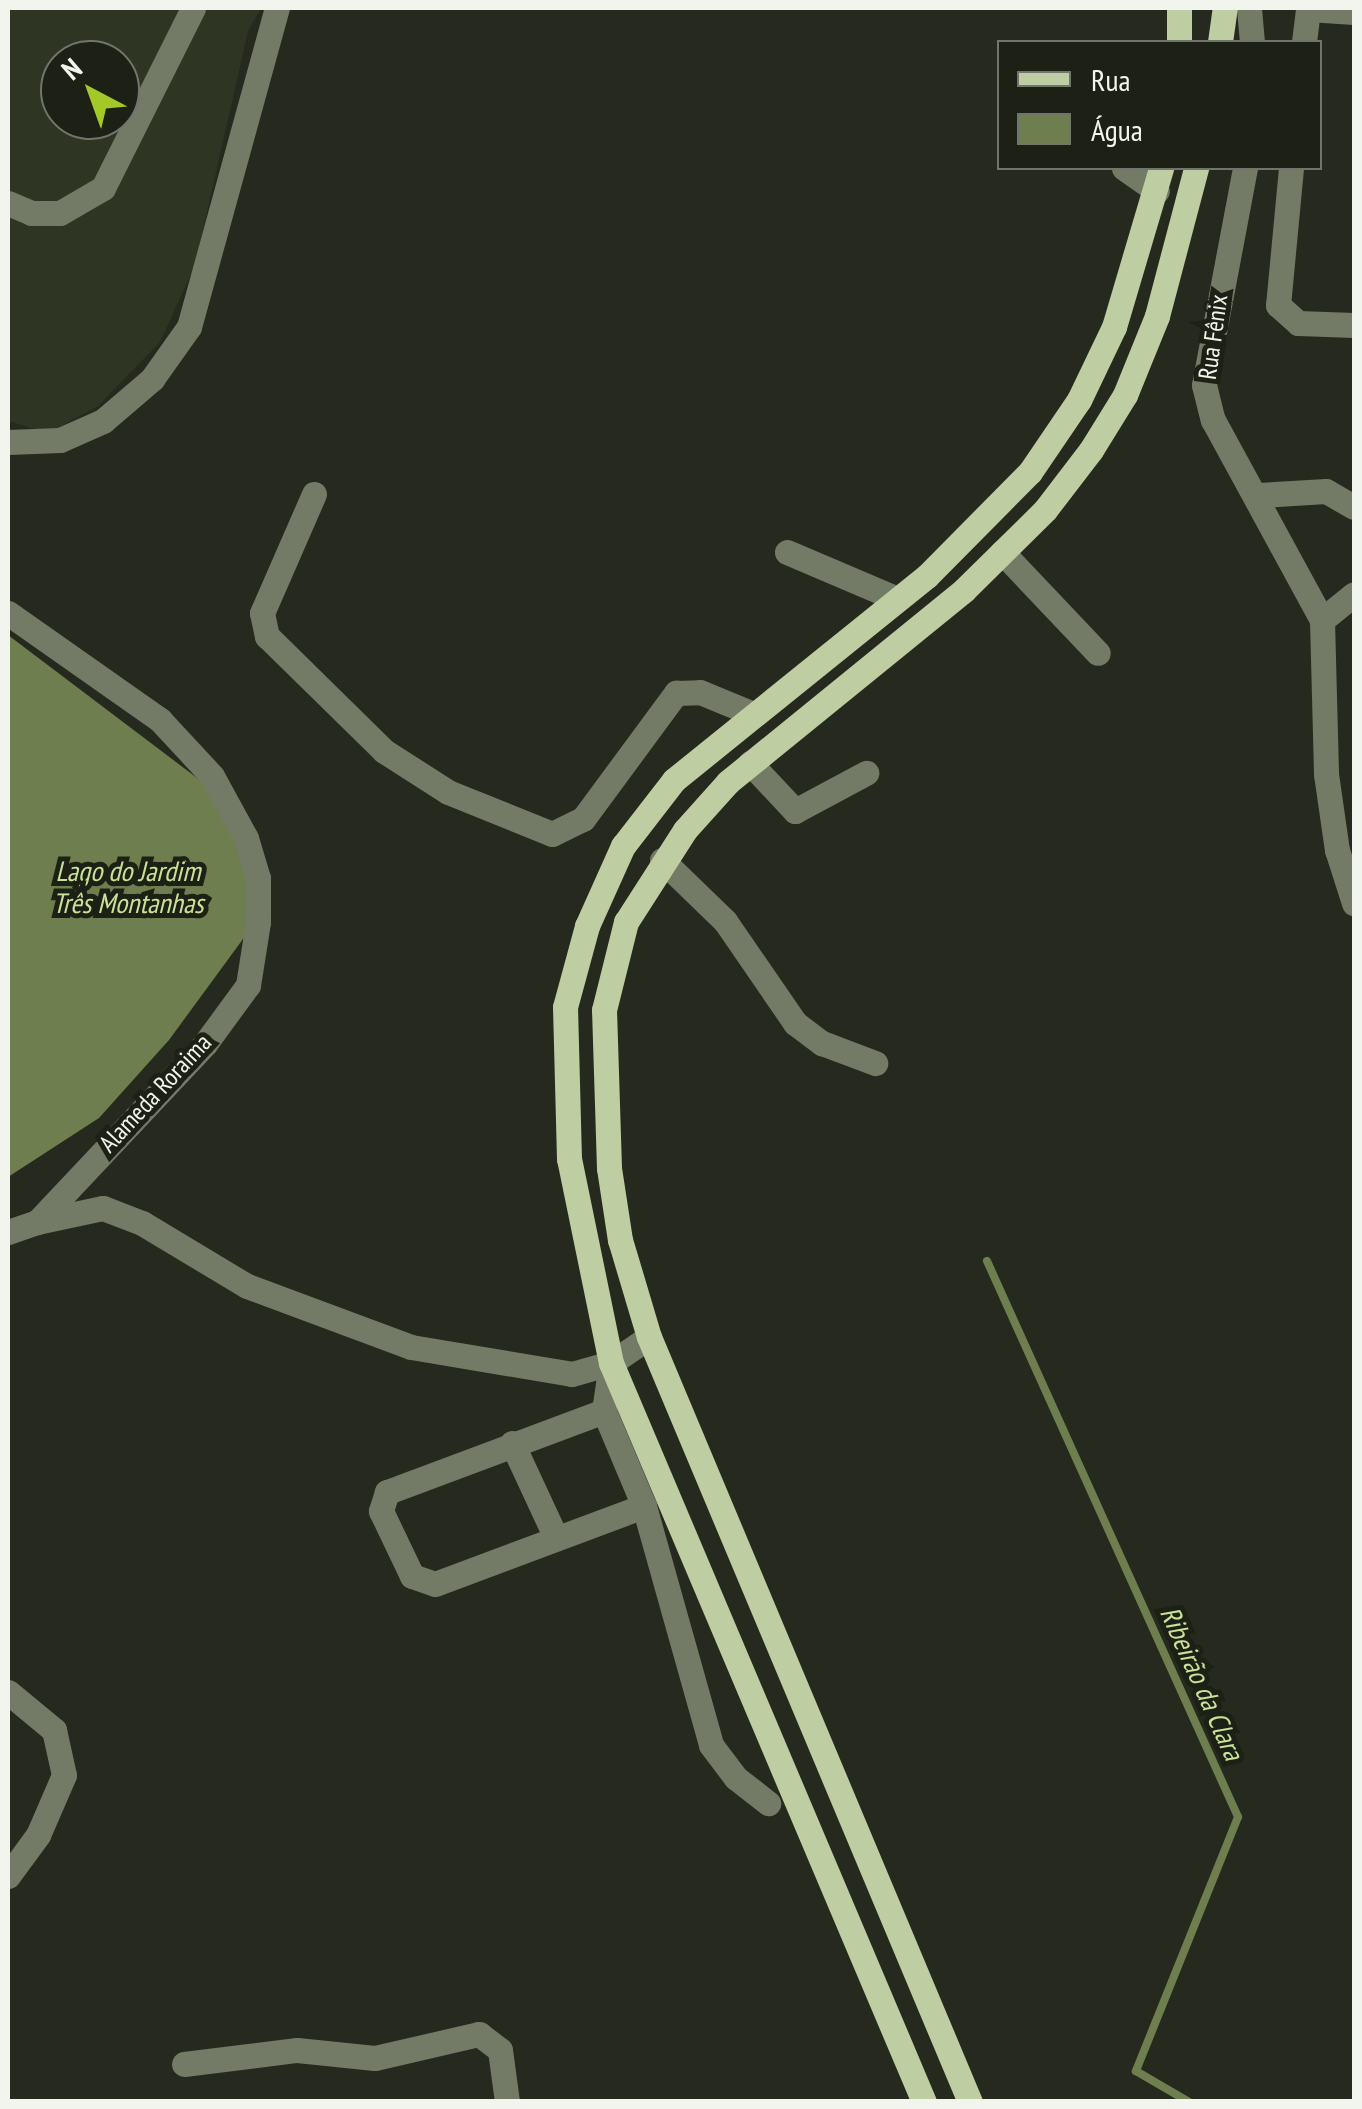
<!DOCTYPE html>
<meta charset="utf-8">
<style>
body{margin:0}
#map{position:relative;width:1362px;height:2109px;overflow:hidden;background:#262a1e;font-family:"PT Sans Narrow",sans-serif}
div>[style]{position:absolute}
.built>*{inset:0;background:#2f3523}
.water>*{inset:0;background:#6f7e4e}
.stream>*{height:8px;margin:-4px;padding:0 4px;transform-origin:4px;border-radius:4px;background:#6f7e4e}
.minor>*{height:25px;margin:-12.5px;padding:0 12.5px;transform-origin:12.5px;border-radius:12.5px;background:#737a66}
.major>*{height:25px;margin:-12.5px;padding:0 12.5px;transform-origin:12.5px;border-radius:12.5px;background:#becda2}
span{translate:-50% -50%;white-space:nowrap;text-align:center;line-height:1.15;-webkit-text-stroke:10px #1d2015;paint-order:stroke}
.street-label{font-size:25px;color:#f2f5ed}
.water-label{font-size:28px;color:#cae297;font-style:italic}
.frame{position:absolute;inset:0;border:10px solid #f2f5ed;pointer-events:none}
.legend{position:absolute;left:997px;top:40px;width:325px;height:130px;box-sizing:border-box;background:#1d2015;border:2px solid #72756b;margin:0;padding:12px 18px;list-style:none;font-size:30px;color:#f2f5ed}
.legend li{display:flex;align-items:center;gap:20px;height:50px}
.legend b{width:50px;border:2px solid #72756b}
.north{position:absolute;left:40px;top:40px;width:100px;height:100px;box-sizing:border-box;background:#1d2015;border:2px solid #72756b;border-radius:50%;rotate:319deg;font-size:28px;font-weight:700;line-height:40px;text-align:center;color:#f2f5ed}
.north::after{content:'';display:block;margin:auto;width:35px;height:45px;background:#a2c928;clip-path:polygon(50% 0,100% 100%,50% 72%,0 100%)}
</style>
<div id="map">
<div class="built">
<div style="clip-path:polygon(evenodd,8px 8px,261px 8px,248px 31px,195px 265px,160px 342px,98px 406px,48px 433px,8px 421px,8px 8px,60px 60px,120px 60px,120px 120px,60px 120px,60px 60px)"></div>
</div>
<div class="water">
<div style="clip-path:polygon(8px 635px,209px 787px,251px 857px,254px 924px,169px 1040px,99px 1118px,8px 1177px)"></div>
</div>
<div class="stream">
<div style="left:987px;top:1261px;width:610px;rotate:65.7deg"></div>
<div style="left:1238px;top:1817px;width:274px;rotate:111.9deg"></div>
<div style="left:1136px;top:2071px;width:61px;rotate:30.3deg"></div>
</div>
<div class="minor">
<div style="left:1249px;top:8px;width:34px;rotate:85deg"></div>
<div style="left:1308px;top:9px;width:46px;rotate:3.7deg"></div>
<div style="left:1304px;top:42px;width:34px;rotate:-83deg"></div>
<div style="left:1124px;top:168px;width:40px;rotate:34.9deg"></div>
<div style="left:1245px;top:168px;width:221px;rotate:100.7deg"></div>
<div style="left:1204px;top:385px;width:36px;rotate:76deg"></div>
<div style="left:1213px;top:420px;width:228px;rotate:61.4deg"></div>
<div style="left:1322px;top:620px;width:154px;rotate:88.5deg"></div>
<div style="left:1326px;top:774px;width:77px;rotate:81.8deg"></div>
<div style="left:1337px;top:850px;width:56px;rotate:72.2deg"></div>
<div style="left:1291px;top:168px;width:138px;rotate:95.4deg"></div>
<div style="left:1278px;top:305px;width:27px;rotate:42deg"></div>
<div style="left:1298px;top:323px;width:56px;rotate:2deg"></div>
<div style="left:8px;top:203px;width:25px;rotate:23deg"></div>
<div style="left:31px;top:213px;width:29px"></div>
<div style="left:60px;top:213px;width:50px;rotate:-30.2deg"></div>
<div style="left:103px;top:188px;width:201px;rotate:-63.4deg"></div>
<div style="left:8px;top:442px;width:52px;rotate:-2.2deg"></div>
<div style="left:60px;top:440px;width:47px;rotate:-23.8deg"></div>
<div style="left:103px;top:421px;width:65px;rotate:-40.6deg"></div>
<div style="left:152px;top:379px;width:64px;rotate:-54.6deg"></div>
<div style="left:189px;top:327px;width:331px;rotate:-74.6deg"></div>
<div style="left:314px;top:494px;width:130px;rotate:113.6deg"></div>
<div style="left:262px;top:613px;width:24px;rotate:78deg"></div>
<div style="left:267px;top:636px;width:164px;rotate:44.5deg"></div>
<div style="left:384px;top:751px;width:76px;rotate:32.6deg"></div>
<div style="left:448px;top:792px;width:112px;rotate:22deg"></div>
<div style="left:552px;top:834px;width:34px;rotate:-26deg"></div>
<div style="left:583px;top:819px;width:157px;rotate:-53.6deg"></div>
<div style="left:676px;top:693px;width:24px;rotate:-2deg"></div>
<div style="left:700px;top:692px;width:55px;rotate:22.4deg"></div>
<div style="left:1259px;top:495px;width:67px;rotate:-3.4deg"></div>
<div style="left:1326px;top:491px;width:32px;rotate:30deg"></div>
<div style="left:787px;top:552px;width:120px;rotate:23.1deg"></div>
<div style="left:1002px;top:552px;width:139px;rotate:46.5deg"></div>
<div style="left:8px;top:613px;width:186px;rotate:35.1deg"></div>
<div style="left:160px;top:720px;width:76px;rotate:47.1deg"></div>
<div style="left:212px;top:776px;width:71px;rotate:61.3deg"></div>
<div style="left:246px;top:838px;width:42px;rotate:73.3deg"></div>
<div style="left:258px;top:878px;width:44px;rotate:90deg"></div>
<div style="left:258px;top:922px;width:64px;rotate:99deg"></div>
<div style="left:248px;top:985px;width:73px;rotate:126.1deg"></div>
<div style="left:205px;top:1044px;width:245px;rotate:133.3deg"></div>
<div style="left:37px;top:1222px;width:31px;rotate:161deg"></div>
<div style="left:1322px;top:620px;width:41px;rotate:-39.1deg"></div>
<div style="left:750px;top:763px;width:66px;rotate:46.8deg"></div>
<div style="left:795px;top:811px;width:81px;rotate:-28.2deg"></div>
<div style="left:662px;top:860px;width:88px;rotate:44.1deg"></div>
<div style="left:725px;top:921px;width:124px;rotate:55.5deg"></div>
<div style="left:795px;top:1023px;width:34px;rotate:37deg"></div>
<div style="left:822px;top:1043px;width:57px;rotate:20.7deg"></div>
<div style="left:37px;top:1222px;width:67px;rotate:-12deg"></div>
<div style="left:103px;top:1208px;width:42px;rotate:21deg"></div>
<div style="left:142px;top:1223px;width:122px;rotate:31deg"></div>
<div style="left:247px;top:1286px;width:175px;rotate:20.4deg"></div>
<div style="left:411px;top:1347px;width:163px;rotate:9.5deg"></div>
<div style="left:572px;top:1374px;width:41px;rotate:-15.8deg"></div>
<div style="left:611px;top:1363px;width:46px;rotate:-34.4deg"></div>
<div style="left:611px;top:1363px;width:49px;rotate:98.3deg"></div>
<div style="left:604px;top:1411px;width:103px;rotate:67.2deg"></div>
<div style="left:644px;top:1506px;width:248px;rotate:74.3deg"></div>
<div style="left:711px;top:1745px;width:41px;rotate:52.9deg"></div>
<div style="left:736px;top:1778px;width:41px;rotate:38deg"></div>
<div style="left:604px;top:1411px;width:232px;rotate:159.5deg"></div>
<div style="left:387px;top:1492px;width:20px;rotate:108deg"></div>
<div style="left:381px;top:1511px;width:72px;rotate:64.5deg"></div>
<div style="left:412px;top:1576px;width:24px;rotate:19deg"></div>
<div style="left:435px;top:1584px;width:223px;rotate:-20.5deg"></div>
<div style="left:512px;top:1443px;width:105px;rotate:65.1deg"></div>
<div style="left:8px;top:1692px;width:60px;rotate:39.6deg"></div>
<div style="left:54px;top:1730px;width:46px;rotate:77.5deg"></div>
<div style="left:64px;top:1775px;width:65px;rotate:113.4deg"></div>
<div style="left:38px;top:1835px;width:51px;rotate:126.2deg"></div>
<div style="left:184px;top:2064px;width:114px;rotate:-7.1deg"></div>
<div style="left:297px;top:2050px;width:78px;rotate:5.9deg"></div>
<div style="left:375px;top:2058px;width:107px;rotate:-13deg"></div>
<div style="left:479px;top:2034px;width:26px;rotate:37deg"></div>
<div style="left:500px;top:2050px;width:52px;rotate:82.3deg"></div>
</div>
<div class="major">
<div style="left:1179px;top:42px;width:34px;rotate:-90deg"></div>
<div style="left:1220px;top:42px;width:34px;rotate:-82deg"></div>
<div style="left:924px;top:2102px;width:803px;rotate:-112.95deg"></div>
<div style="left:611px;top:1363px;width:208px;rotate:-101.6deg"></div>
<div style="left:569px;top:1159px;width:152px;rotate:-91.5deg"></div>
<div style="left:565px;top:1007px;width:84px;rotate:-74.8deg"></div>
<div style="left:587px;top:926px;width:88px;rotate:-65.8deg"></div>
<div style="left:623px;top:846px;width:83px;rotate:-52.3deg"></div>
<div style="left:674px;top:780px;width:325px;rotate:-38.9deg"></div>
<div style="left:927px;top:576px;width:146px;rotate:-45.3deg"></div>
<div style="left:1030px;top:472px;width:87px;rotate:-55.8deg"></div>
<div style="left:1079px;top:400px;width:81px;rotate:-64.4deg"></div>
<div style="left:1114px;top:327px;width:166px;rotate:-73.5deg"></div>
<div style="left:970px;top:2102px;width:830px;rotate:-112.76deg"></div>
<div style="left:649px;top:1337px;width:101px;rotate:-106.6deg"></div>
<div style="left:620px;top:1240px;width:73px;rotate:-98.7deg"></div>
<div style="left:609px;top:1168px;width:158px;rotate:-91.8deg"></div>
<div style="left:604px;top:1010px;width:91px;rotate:-76deg"></div>
<div style="left:626px;top:922px;width:109px;rotate:-57.3deg"></div>
<div style="left:685px;top:830px;width:64px;rotate:-48.1deg"></div>
<div style="left:728px;top:782px;width:304px;rotate:-39.1deg"></div>
<div style="left:964px;top:590px;width:114px;rotate:-44.6deg"></div>
<div style="left:1045px;top:510px;width:76px;rotate:-52.5deg"></div>
<div style="left:1091px;top:450px;width:65px;rotate:-58.3deg"></div>
<div style="left:1125px;top:395px;width:85px;rotate:-67.9deg"></div>
<div style="left:1157px;top:316px;width:153px;rotate:-75.2deg"></div>
</div>
<div class="street-label">
<span style="left:1213px;top:337px;rotate:-82deg">Rua Fênix</span>
<span style="left:155px;top:1093px;rotate:-47deg">Alameda Roraima</span>
</div>
<div class="water-label">
<span style="left:128px;top:887px">Lago do Jardim<br>Três Montanhas</span>
<span style="left:1202px;top:1683px;rotate:66deg">Ribeirão da Clara</span>
</div>
<div class="frame"></div>
<ul class="legend">
<li><b style="height:12px;background:#becda2"></b>Rua</li>
<li><b style="height:28px;background:#6f7e4e"></b>Água</li>
</ul>
<div class="north">N</div>
</div>
